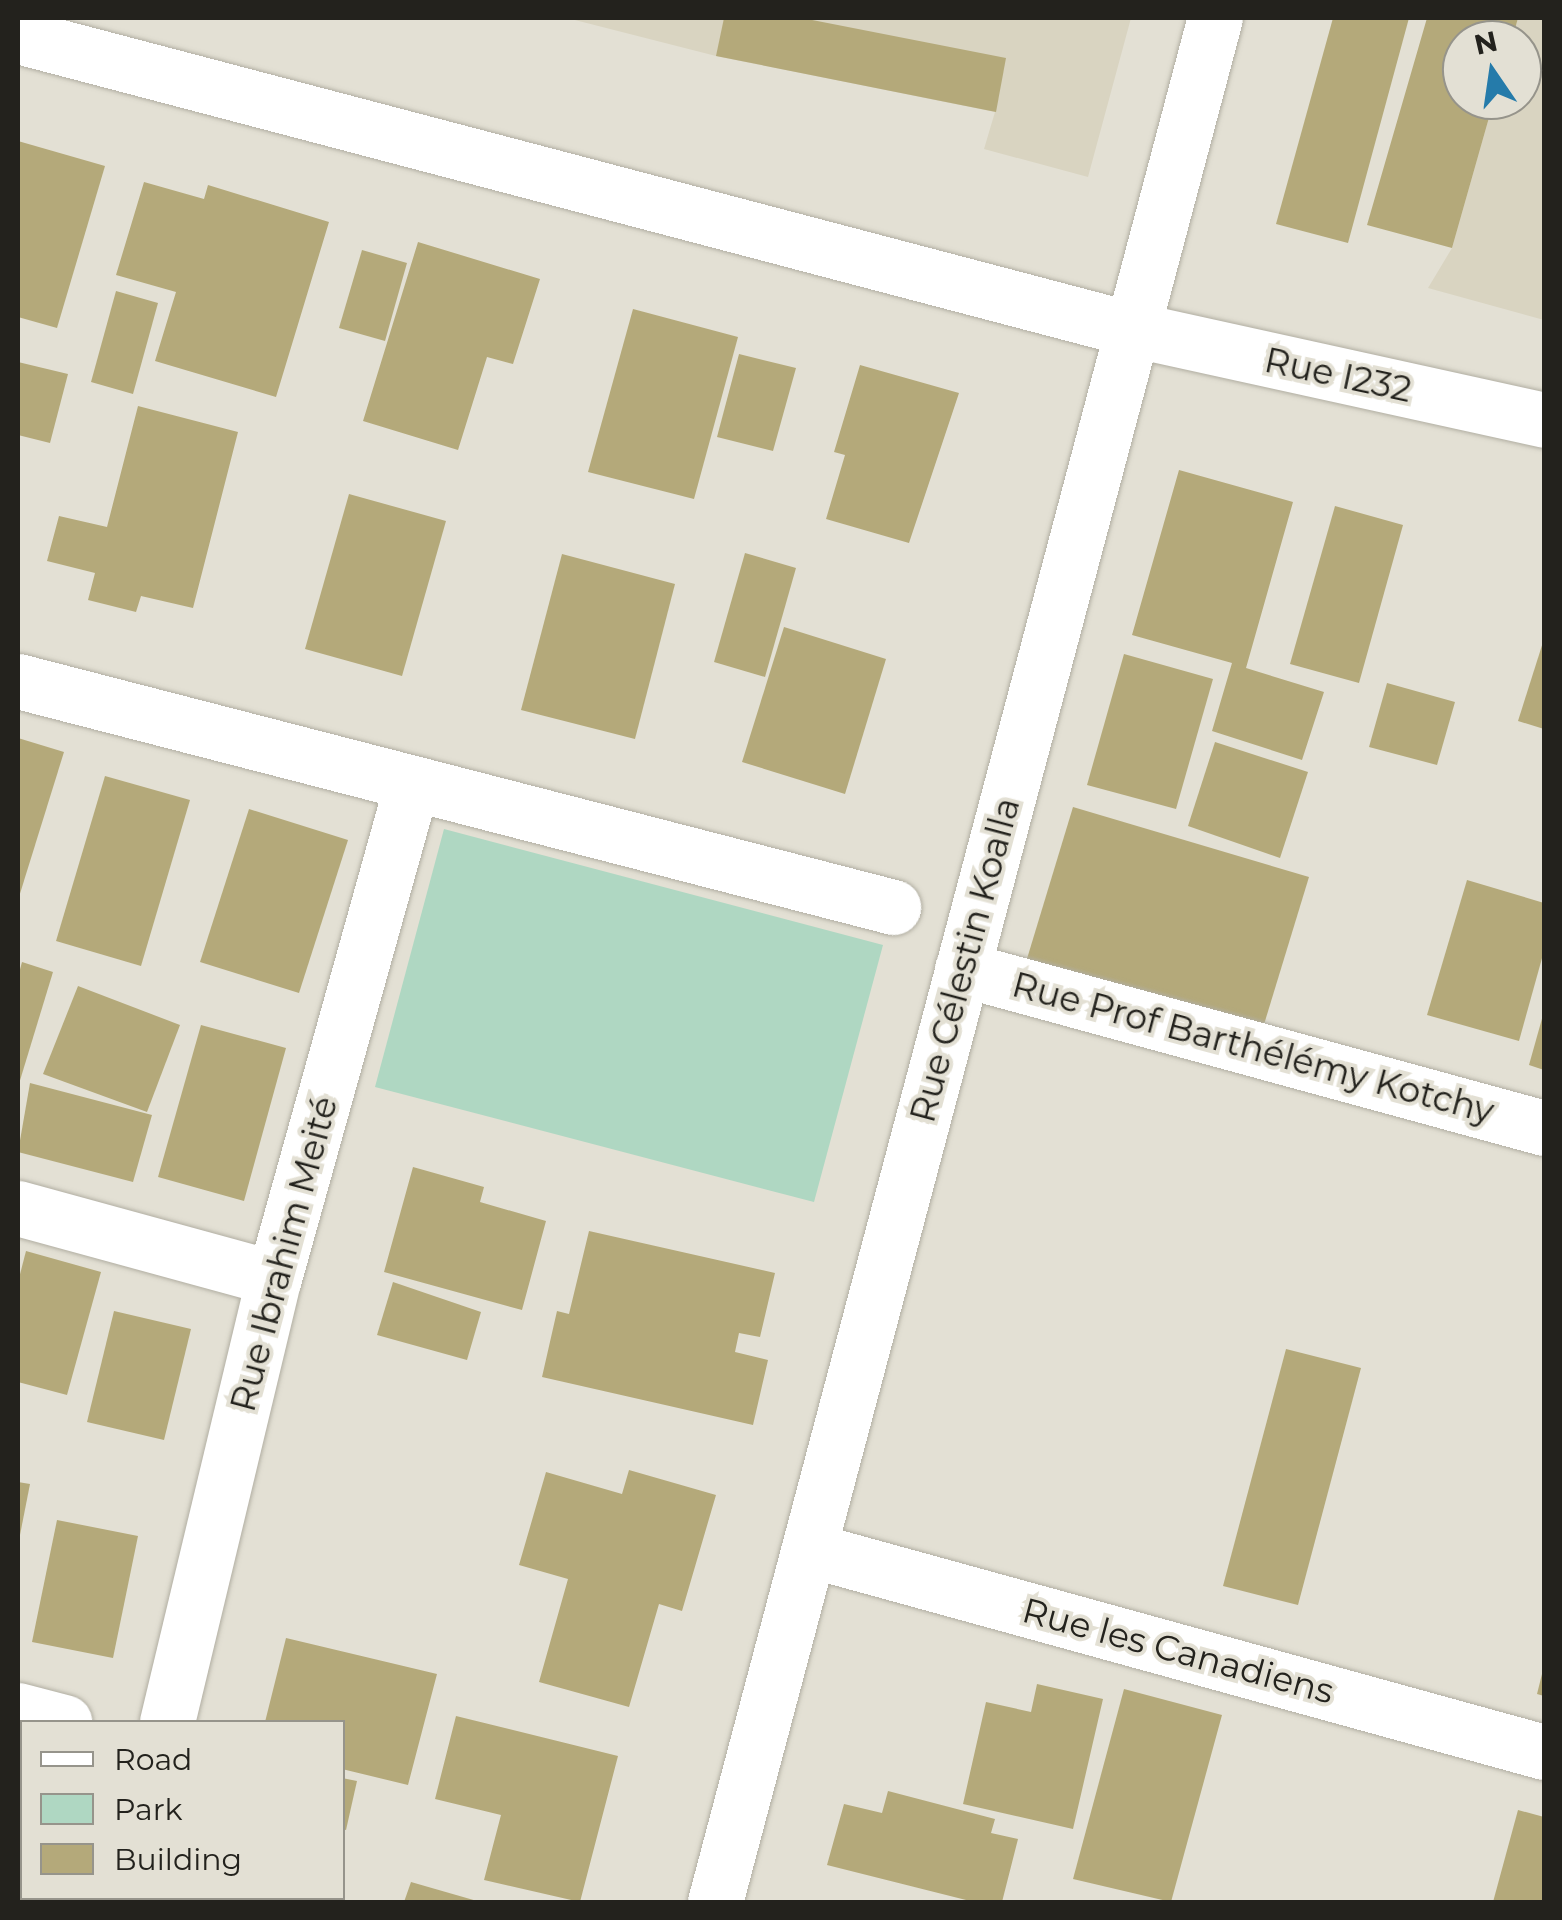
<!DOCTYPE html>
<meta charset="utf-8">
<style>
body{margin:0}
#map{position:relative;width:1562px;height:1920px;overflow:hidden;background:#e3e0d4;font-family:Montserrat,sans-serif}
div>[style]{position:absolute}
.built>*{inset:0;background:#d9d4c1}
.green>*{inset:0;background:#afd7c2}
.building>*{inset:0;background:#b4a97a}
.roads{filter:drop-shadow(0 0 2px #b1aea2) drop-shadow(0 0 2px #b1aea2)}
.minor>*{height:55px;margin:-27.5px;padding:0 27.5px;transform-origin:27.5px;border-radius:27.5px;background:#fff}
span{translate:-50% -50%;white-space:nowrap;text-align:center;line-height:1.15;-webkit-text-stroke:8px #e3e0d4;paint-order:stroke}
.street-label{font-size:35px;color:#23221d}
.frame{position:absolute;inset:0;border:20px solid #23221d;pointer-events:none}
.legend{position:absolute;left:20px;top:1720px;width:325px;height:180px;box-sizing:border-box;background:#e3e0d4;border:2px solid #96948b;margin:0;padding:12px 18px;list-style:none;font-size:30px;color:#23221d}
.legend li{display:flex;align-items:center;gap:20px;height:50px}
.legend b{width:50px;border:2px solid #96948b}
.north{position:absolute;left:1442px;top:20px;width:100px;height:100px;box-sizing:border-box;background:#e3e0d4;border:2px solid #96948b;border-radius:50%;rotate:347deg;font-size:28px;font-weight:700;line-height:40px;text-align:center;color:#23221d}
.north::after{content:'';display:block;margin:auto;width:35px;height:45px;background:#257baa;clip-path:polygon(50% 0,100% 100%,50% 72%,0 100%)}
</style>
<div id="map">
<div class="built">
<div style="clip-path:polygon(567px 18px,1131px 18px,1088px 177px,984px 149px,995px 112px,716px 56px)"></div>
<div style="clip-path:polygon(1518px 18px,1544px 18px,1544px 320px,1428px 288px,1452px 248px,1494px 100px,1522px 100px,1522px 40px,1512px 40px)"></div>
</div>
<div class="green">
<div style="clip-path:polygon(444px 829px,883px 945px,814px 1202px,375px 1087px)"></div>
</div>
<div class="building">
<div style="clip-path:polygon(724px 18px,802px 18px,1006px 58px,996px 112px,716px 56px)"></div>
<div style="clip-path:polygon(1333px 18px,1409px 18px,1348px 243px,1276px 224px)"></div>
<div style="clip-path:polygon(1427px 18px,1518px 18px,1512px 40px,1462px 40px,1462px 100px,1494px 100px,1452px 248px,1367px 225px)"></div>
<div style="clip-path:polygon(18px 141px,105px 166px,57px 328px,18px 317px)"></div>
<div style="clip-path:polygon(144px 182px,204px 199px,208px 185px,329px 222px,276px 397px,155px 361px,176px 292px,116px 275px)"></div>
<div style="clip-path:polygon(418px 242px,540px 279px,513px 364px,487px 357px,458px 450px,363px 421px)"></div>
<div style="clip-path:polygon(362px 250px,407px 263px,385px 341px,339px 328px)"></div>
<div style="clip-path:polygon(116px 291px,158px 303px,133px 394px,91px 382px)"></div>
<div style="clip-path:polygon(633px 309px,738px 337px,694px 499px,588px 472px)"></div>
<div style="clip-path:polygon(739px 354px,796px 368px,773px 451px,717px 437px)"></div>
<div style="clip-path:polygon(18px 362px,68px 374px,50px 443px,18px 435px)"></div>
<div style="clip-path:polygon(860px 365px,959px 393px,909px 543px,826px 519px,845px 455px,834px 452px)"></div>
<div style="clip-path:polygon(138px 406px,238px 432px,193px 608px,141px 596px,136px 612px,88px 600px,95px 573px,47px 561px,59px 516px,107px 527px)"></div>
<div style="clip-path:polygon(1179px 470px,1293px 502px,1246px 668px,1324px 692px,1302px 760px,1212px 731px,1232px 663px,1132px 635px)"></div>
<div style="clip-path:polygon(349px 494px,446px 521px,402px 676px,305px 649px)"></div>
<div style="clip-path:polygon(1335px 506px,1403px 525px,1359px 683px,1290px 664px)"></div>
<div style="clip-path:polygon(745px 553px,796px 568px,765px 677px,714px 662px)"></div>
<div style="clip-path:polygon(562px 554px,675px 584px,635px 739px,521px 710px)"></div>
<div style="clip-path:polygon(784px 627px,886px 659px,845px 794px,742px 762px)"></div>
<div style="clip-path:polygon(1544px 639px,1544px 729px,1518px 721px)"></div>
<div style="clip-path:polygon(1124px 654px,1213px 679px,1176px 809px,1087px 785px)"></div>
<div style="clip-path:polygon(1387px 683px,1455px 702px,1437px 765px,1369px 747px)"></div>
<div style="clip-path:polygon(18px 738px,64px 752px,18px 900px)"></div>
<div style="clip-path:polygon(1215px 742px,1308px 772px,1280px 858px,1188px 826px)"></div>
<div style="clip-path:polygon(105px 776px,190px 800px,141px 966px,56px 941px)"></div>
<div style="clip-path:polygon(1073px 807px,1309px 877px,1262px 1031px,1026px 962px)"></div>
<div style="clip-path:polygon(249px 809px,348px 840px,299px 993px,200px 962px)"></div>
<div style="clip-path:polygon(1467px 880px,1544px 903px,1544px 951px,1519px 1041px,1427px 1015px)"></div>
<div style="clip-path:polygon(22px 962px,53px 972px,18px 1087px,18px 977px)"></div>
<div style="clip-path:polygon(78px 986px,180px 1025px,147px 1112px,43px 1074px)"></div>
<div style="clip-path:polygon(1543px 1015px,1544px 1015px,1544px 1070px,1529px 1065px)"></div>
<div style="clip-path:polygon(201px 1025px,286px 1048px,244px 1201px,158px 1177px)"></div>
<div style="clip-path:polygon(30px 1083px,152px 1115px,133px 1182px,18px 1152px)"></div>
<div style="clip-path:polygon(413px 1167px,484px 1187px,480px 1202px,546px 1221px,522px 1310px,384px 1272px)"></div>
<div style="clip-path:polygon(589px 1231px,775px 1273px,760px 1337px,739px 1333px,735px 1352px,768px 1360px,753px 1425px,542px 1377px,557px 1311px,569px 1314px)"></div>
<div style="clip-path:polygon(26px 1251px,101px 1272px,67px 1395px,18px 1382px,18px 1282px)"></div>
<div style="clip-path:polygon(393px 1282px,481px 1312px,467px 1360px,377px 1335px)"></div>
<div style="clip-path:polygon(114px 1311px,191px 1329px,164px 1440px,87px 1422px)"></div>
<div style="clip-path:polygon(1286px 1349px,1361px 1368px,1298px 1605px,1223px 1586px)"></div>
<div style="clip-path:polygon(629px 1470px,716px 1495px,682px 1611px,659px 1604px,629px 1707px,539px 1682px,568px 1579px,519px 1565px,546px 1472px,622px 1494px)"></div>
<div style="clip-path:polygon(18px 1482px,30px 1484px,19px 1540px,18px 1540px)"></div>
<div style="clip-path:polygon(57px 1520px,138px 1536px,113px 1658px,32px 1642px)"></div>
<div style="clip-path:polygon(286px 1638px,437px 1674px,408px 1785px,342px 1769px,342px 1722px,265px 1722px)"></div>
<div style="clip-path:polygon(1543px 1670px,1544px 1670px,1544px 1696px,1537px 1694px)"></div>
<div style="clip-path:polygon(1037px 1684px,1103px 1699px,1073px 1829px,963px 1804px,986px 1702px,1031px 1712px)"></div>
<div style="clip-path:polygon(1124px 1689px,1222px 1715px,1171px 1902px,1073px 1879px)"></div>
<div style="clip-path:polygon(456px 1716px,618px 1756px,580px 1902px,484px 1880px,501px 1815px,435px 1799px)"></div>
<div style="clip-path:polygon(342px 1778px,357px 1781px,346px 1830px,342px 1829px)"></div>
<div style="clip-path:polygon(888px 1791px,995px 1819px,991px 1833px,1018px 1839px,1002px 1902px,974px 1902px,827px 1865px,844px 1804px,882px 1813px)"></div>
<div style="clip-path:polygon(18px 1797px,22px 1898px,47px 1898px,46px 1902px,18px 1902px)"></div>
<div style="clip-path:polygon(1518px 1810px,1544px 1817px,1544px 1902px,1493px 1902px)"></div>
<div style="clip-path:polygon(411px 1882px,477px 1901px,477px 1902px,404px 1902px)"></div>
<div style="clip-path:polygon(223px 1898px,244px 1898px,258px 1901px,222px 1902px)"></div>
</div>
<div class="roads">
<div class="minor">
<div style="left:18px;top:36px;width:1151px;rotate:14.75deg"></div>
<div style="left:1131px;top:329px;width:423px;rotate:12.4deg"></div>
<div style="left:18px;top:681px;width:904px;rotate:14.48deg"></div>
<div style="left:962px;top:969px;width:603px;rotate:15.28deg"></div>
<div style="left:18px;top:1208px;width:265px;rotate:15.3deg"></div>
<div style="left:811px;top:1550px;width:760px;rotate:15.41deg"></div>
<div style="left:18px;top:1710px;width:48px;rotate:14.6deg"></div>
<div style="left:167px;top:1722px;width:457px;rotate:-76.5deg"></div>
<div style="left:274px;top:1278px;width:510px;rotate:-74.41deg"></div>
<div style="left:120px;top:1902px;width:4px;rotate:-63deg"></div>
<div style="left:715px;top:1902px;width:1949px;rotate:-75.14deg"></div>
</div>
</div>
<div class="street-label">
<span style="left:1338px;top:375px;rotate:12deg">Rue I232</span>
<span style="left:965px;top:960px;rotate:-75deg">Rue Célestin Koalla</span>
<span style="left:1253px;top:1048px;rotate:15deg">Rue Prof Barthélémy Kotchy</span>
<span style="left:284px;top:1254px;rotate:-75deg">Rue Ibrahim Meité</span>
<span style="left:1178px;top:1651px;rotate:15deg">Rue les Canadiens</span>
</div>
<div class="frame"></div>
<ul class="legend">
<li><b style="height:12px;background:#fff"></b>Road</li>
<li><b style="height:28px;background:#afd7c2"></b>Park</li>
<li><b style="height:28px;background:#b4a97a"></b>Building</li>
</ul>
<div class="north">N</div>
</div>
